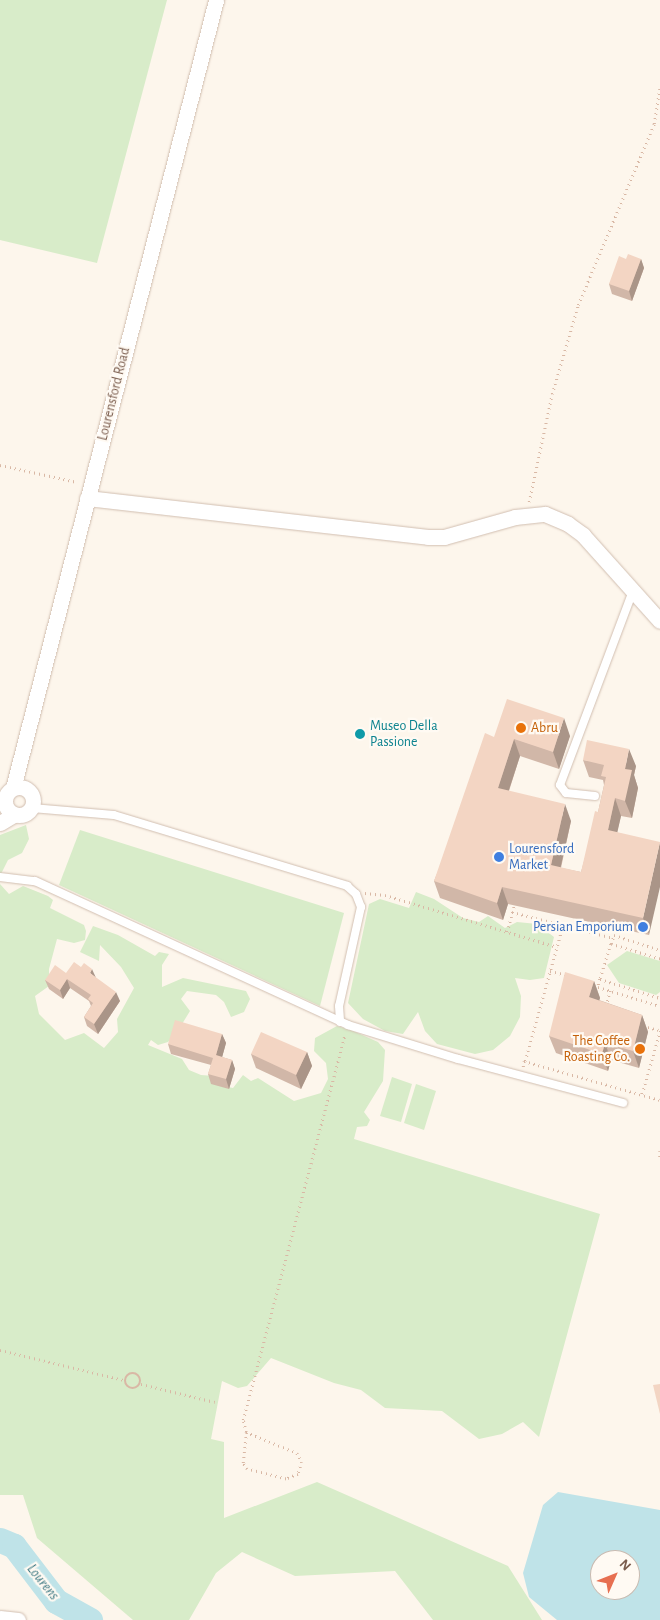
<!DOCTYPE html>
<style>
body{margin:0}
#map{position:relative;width:660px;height:1620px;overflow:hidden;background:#fdf6ec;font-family:"Alegreya Sans",sans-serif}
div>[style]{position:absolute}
.green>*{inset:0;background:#d8ecc9}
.water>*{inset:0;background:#bfe3e8}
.river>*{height:25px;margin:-12.5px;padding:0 12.5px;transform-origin:12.5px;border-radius:12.5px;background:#bfe3e8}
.path>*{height:2.5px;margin-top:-1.25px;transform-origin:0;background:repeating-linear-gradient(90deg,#d9b8a5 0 1px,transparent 0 5px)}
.path>.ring{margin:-1.25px;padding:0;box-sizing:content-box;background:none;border:2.5px solid #d9b8a5;border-radius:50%}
.roads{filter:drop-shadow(0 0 1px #d1beb0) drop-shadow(0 0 1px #d1beb0)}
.lane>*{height:8px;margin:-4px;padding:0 4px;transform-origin:4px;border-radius:4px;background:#fff}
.street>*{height:15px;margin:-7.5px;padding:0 7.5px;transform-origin:7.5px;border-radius:7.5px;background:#fff}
.street>.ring{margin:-7.5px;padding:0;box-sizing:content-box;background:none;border:15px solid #fff;border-radius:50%}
.wall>*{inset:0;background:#d1b7a8}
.shaded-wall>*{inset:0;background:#aa9588}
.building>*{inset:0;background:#f3d5c3}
.dots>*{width:14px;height:14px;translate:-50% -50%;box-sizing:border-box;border:2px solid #fffaf3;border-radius:50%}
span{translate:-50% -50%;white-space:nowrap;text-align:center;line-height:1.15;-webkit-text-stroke:4.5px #fffaf3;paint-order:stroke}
.street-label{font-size:14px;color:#7a5c4d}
.culture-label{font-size:14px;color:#0d838f}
.left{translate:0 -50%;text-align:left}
.food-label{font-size:14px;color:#c56008}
.right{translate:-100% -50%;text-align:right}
.shop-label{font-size:14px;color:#366cbe}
.water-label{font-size:15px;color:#437c86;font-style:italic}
.north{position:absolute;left:590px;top:1550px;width:50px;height:50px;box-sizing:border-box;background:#fffaf3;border:1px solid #cabbb1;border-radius:50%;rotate:46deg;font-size:14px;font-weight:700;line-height:20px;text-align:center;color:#7a5c4d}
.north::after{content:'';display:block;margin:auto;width:18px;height:22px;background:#e76f51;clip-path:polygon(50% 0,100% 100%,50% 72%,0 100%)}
</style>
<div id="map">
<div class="green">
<div style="clip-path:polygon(0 0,167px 0,97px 263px,0 240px)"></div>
<div style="clip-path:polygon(26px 825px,29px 839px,22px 853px,8px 860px,0 876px,0 835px)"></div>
<div style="clip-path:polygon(80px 830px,344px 913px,320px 1006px,59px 885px)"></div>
<div style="clip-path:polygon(0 884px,9px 894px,23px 886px,48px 896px,53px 900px,50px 908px,84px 925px,86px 931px,85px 940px,74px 943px,57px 939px,49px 969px,49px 986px,35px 996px,39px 1014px,65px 1040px,84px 1033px,104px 1048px,118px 1032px,117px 1019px,134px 988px,121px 967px,100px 945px,99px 961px,80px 952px,93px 926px,118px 935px,155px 956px,159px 952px,169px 954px,162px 965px,162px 987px,183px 978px,246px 991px,250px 999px,244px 1012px,231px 1017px,224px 1002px,216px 995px,187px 991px,181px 999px,190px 1011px,179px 1029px,168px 1042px,158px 1045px,151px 1040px,148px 1045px,182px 1059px,189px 1070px,201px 1075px,214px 1076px,223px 1086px,233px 1088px,243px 1075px,251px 1081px,258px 1078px,294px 1101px,321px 1093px,328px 1079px,326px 1063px,314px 1051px,315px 1038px,337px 1026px,351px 1030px,378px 1042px,385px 1050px,383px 1081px,364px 1112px,370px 1120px,367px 1126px,357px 1127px,354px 1139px,600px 1214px,539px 1437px,523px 1422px,502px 1434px,479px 1439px,442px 1411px,385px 1408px,361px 1390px,334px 1383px,271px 1358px,247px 1386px,238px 1388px,222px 1381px,211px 1439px,224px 1442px,224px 1518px,317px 1482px,508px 1566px,542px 1620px,433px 1620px,395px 1571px,295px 1576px,242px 1552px,216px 1573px,189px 1620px,133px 1620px,37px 1538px,23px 1495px,0 1495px)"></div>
<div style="clip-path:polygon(416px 892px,434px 899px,463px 918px,479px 922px,488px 916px,505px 928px,517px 922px,537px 924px,554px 937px,544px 978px,530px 980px,515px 978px,521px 996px,520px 1017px,510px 1036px,493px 1050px,475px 1054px,437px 1044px,425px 1031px,418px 1012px,403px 1034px,385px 1031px,363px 1019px,348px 1003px,369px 904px,380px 899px,409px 908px)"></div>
<div style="clip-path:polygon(627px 951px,660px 961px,660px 992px,656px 995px,619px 983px,607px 965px)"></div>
<div style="clip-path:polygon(392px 1077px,412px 1084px,401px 1122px,380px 1116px)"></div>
<div style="clip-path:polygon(416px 1084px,436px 1091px,424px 1130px,404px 1123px)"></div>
</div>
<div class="water">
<div style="clip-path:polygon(evenodd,558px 1492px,660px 1510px,660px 1620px,557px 1620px,529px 1597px,523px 1573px,543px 1505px,558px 1492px,600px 1560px,630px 1560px,630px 1590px,600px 1590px,600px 1560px)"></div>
</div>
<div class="river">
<div style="left:0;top:1540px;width:15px;rotate:23deg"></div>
<div style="left:14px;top:1546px;width:69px;rotate:52.6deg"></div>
<div style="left:56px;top:1601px;width:39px;rotate:29deg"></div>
</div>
<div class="path">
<div style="left:0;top:465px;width:79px;rotate:12.4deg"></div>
<div style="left:529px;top:502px;width:110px;rotate:-78deg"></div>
<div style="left:552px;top:394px;width:93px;rotate:-73.7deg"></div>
<div style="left:578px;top:305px;width:196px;rotate:-67.2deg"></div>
<div style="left:654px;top:124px;width:36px;rotate:-81deg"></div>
<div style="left:365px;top:893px;width:20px;rotate:6deg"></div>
<div style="left:385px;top:895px;width:180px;rotate:16.8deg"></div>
<div style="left:512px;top:912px;width:104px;rotate:14.4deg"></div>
<div style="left:507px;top:932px;width:31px;rotate:-75deg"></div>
<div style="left:611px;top:944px;width:9px;rotate:-72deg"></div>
<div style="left:614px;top:935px;width:48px;rotate:18.1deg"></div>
<div style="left:660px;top:959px;width:51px;rotate:-163deg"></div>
<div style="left:611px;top:944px;width:37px;rotate:107deg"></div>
<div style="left:600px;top:979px;width:63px;rotate:17.6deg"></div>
<div style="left:550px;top:971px;width:18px;rotate:13deg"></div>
<div style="left:600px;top:979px;width:8px;rotate:104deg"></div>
<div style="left:598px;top:987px;width:65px;rotate:17deg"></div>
<div style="left:606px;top:1006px;width:16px;rotate:-76deg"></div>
<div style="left:643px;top:1026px;width:16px;rotate:14deg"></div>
<div style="left:525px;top:1061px;width:141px;rotate:-74.4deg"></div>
<div style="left:523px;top:1067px;width:6px;rotate:-81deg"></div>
<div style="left:524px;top:1061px;width:141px;rotate:16deg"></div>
<div style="left:642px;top:1094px;width:66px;rotate:-74.1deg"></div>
<div style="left:660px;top:1151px;width:6px;rotate:90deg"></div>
<div style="left:0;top:1350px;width:128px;rotate:13.6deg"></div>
<div class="ring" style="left:125px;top:1373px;width:13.5px;height:13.5px"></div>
<div style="left:141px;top:1384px;width:76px;rotate:13.7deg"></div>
<div style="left:246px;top:1432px;width:55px;rotate:22.4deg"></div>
<div style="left:297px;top:1453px;width:10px;rotate:61deg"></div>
<div style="left:302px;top:1462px;width:13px;rotate:108deg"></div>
<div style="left:298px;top:1474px;width:13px;rotate:157deg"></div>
<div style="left:286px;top:1479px;width:40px;rotate:-165.6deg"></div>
<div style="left:247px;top:1469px;width:7px;rotate:-124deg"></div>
<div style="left:243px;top:1463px;width:31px;rotate:-84deg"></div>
<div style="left:246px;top:1432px;width:12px;rotate:-104deg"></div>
<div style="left:243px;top:1420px;width:399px;rotate:-75.2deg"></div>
</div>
<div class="roads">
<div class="lane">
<div style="left:595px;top:796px;width:29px;rotate:-174deg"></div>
<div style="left:566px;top:793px;width:10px;rotate:-127deg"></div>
<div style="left:560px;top:785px;width:207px;rotate:-69.4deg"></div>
<div style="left:32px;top:808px;width:82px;rotate:4.9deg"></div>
<div style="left:114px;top:815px;width:244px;rotate:16.9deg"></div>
<div style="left:347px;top:886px;width:12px;rotate:42deg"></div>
<div style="left:356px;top:894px;width:14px;rotate:69deg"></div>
<div style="left:361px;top:907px;width:101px;rotate:102.5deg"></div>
<div style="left:339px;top:1006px;width:16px;rotate:86deg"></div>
<div style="left:0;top:877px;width:35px;rotate:7deg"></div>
<div style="left:35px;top:881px;width:345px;rotate:24.7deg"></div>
<div style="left:348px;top:1025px;width:115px;rotate:17.2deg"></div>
<div style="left:458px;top:1059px;width:171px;rotate:14.9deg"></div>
</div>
<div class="street">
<div style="left:87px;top:498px;width:343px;rotate:6.5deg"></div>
<div style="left:428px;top:537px;width:16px"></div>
<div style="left:444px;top:537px;width:74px;rotate:-15.7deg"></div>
<div style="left:515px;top:517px;width:30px;rotate:-6deg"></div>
<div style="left:545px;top:514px;width:25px;rotate:23deg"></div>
<div style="left:568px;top:524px;width:19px;rotate:36deg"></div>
<div style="left:583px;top:535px;width:115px;rotate:48.2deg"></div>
<div class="ring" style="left:5px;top:787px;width:13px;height:13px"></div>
<div style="left:13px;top:788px;width:814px;rotate:-75.55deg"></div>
<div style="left:0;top:823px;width:17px;rotate:-31deg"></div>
<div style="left:0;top:1618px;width:18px;rotate:6deg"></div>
</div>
</div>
<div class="wall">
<div style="clip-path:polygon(626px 259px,641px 259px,644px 268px,632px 301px,612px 294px,609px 284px)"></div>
<div style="clip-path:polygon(570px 736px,559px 769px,520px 756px,509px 791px,571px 821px,561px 868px,581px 872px,598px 812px,604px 785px,603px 780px,589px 777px,583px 760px,636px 766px,634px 775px,638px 788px,632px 818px,621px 816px,617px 832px,649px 935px,508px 904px,503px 920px,440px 898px,434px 881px,494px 737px)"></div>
<div style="clip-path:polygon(95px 977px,120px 1001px,98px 1034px,87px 1026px,84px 1017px,91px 1006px,89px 1001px,70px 988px,63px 999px,49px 989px,45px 980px)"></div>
<div style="clip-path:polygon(594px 981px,600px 998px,599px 1000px,642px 1015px,648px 1032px,639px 1068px,611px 1060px,608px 1071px,556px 1053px,549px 1036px)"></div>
<div style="clip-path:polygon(222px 1034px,226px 1043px,222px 1057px,232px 1060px,235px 1069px,229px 1089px,211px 1084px,208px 1074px,211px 1065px,171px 1054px,168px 1044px)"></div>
<div style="clip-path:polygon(307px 1052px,312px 1066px,301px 1089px,256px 1068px,251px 1054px)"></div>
</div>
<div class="shaded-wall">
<div style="clip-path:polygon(641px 259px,644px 268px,632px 301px,629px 291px)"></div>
<div style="clip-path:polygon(564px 718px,570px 736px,559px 769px,553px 752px)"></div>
<div style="clip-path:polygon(514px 739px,520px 756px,504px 805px,498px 788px)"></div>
<div style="clip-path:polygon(629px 749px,636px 766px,634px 775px,638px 788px,632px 818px,625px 801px,625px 769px)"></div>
<div style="clip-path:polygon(615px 798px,621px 816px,614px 847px,608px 830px)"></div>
<div style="clip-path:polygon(565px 804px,571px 821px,557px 883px,551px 865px)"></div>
<div style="clip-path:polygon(660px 842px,660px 887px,649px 935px,643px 918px)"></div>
<div style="clip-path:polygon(502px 887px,508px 904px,503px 920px,497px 903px)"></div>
<div style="clip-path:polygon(92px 969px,96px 978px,90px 973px)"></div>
<div style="clip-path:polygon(67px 979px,70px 988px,63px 999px,60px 990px)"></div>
<div style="clip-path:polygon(594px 981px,600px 998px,595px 1014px,589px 997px)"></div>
<div style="clip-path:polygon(116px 992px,120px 1001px,98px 1034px,94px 1024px)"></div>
<div style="clip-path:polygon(642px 1015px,648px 1032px,639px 1068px,633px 1051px)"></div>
<div style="clip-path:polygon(222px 1034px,226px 1043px,220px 1065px,216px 1055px)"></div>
<div style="clip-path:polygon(605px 1043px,611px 1060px,608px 1071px,602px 1054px)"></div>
<div style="clip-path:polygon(307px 1052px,312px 1066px,301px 1089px,296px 1075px)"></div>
<div style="clip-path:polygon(232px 1060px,235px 1069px,229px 1089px,226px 1079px)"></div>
</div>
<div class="building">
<div style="clip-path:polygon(628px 254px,641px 259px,629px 291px,609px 284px,619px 256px,626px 259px)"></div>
<div style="clip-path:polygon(507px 699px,564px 718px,553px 752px,514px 739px,498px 788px,565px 804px,551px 865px,581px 872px,595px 811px,598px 812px,606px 777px,601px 776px,604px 765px,583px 760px,587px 740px,629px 749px,625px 769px,632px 770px,625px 801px,615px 798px,608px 830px,660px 842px,643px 918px,502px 887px,497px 903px,434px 881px,485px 733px,494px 737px)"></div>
<div style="clip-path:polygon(74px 962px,81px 967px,84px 963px,92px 969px,90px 973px,116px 992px,94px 1024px,84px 1017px,93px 1003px,88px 999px,91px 995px,67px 979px,60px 990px,45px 980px,55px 965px,66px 973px)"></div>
<div style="clip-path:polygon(565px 972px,594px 981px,589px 997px,642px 1015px,633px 1051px,605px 1043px,602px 1054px,549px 1036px)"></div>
<div style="clip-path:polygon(175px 1020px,222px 1034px,216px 1055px,232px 1060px,226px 1079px,208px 1074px,213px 1058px,168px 1044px)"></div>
<div style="clip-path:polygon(261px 1032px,307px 1052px,296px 1075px,251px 1054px)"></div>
<div style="clip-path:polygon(660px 1384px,660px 1414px,653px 1385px)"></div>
</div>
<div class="dots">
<div style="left:521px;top:728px;background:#e8710a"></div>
<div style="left:360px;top:734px;background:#0f9aa8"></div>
<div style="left:499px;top:857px;background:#3f7fe0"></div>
<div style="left:643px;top:927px;background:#3f7fe0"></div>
<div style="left:640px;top:1049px;background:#e8710a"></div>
</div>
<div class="street-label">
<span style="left:114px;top:394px;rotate:-76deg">Lourensford Road</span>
</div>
<div class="culture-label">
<span class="left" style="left:370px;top:734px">Museo Della<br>Passione</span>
</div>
<div class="food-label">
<span class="left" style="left:531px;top:728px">Abru</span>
<span class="right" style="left:630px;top:1049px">The Coffee<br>Roasting Co.</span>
</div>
<div class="shop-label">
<span class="left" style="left:509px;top:857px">Lourensford<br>Market</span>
<span class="right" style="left:633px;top:927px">Persian Emporium</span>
</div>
<div class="water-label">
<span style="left:43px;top:1582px;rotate:51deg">Lourens</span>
</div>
<div class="north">N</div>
</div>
